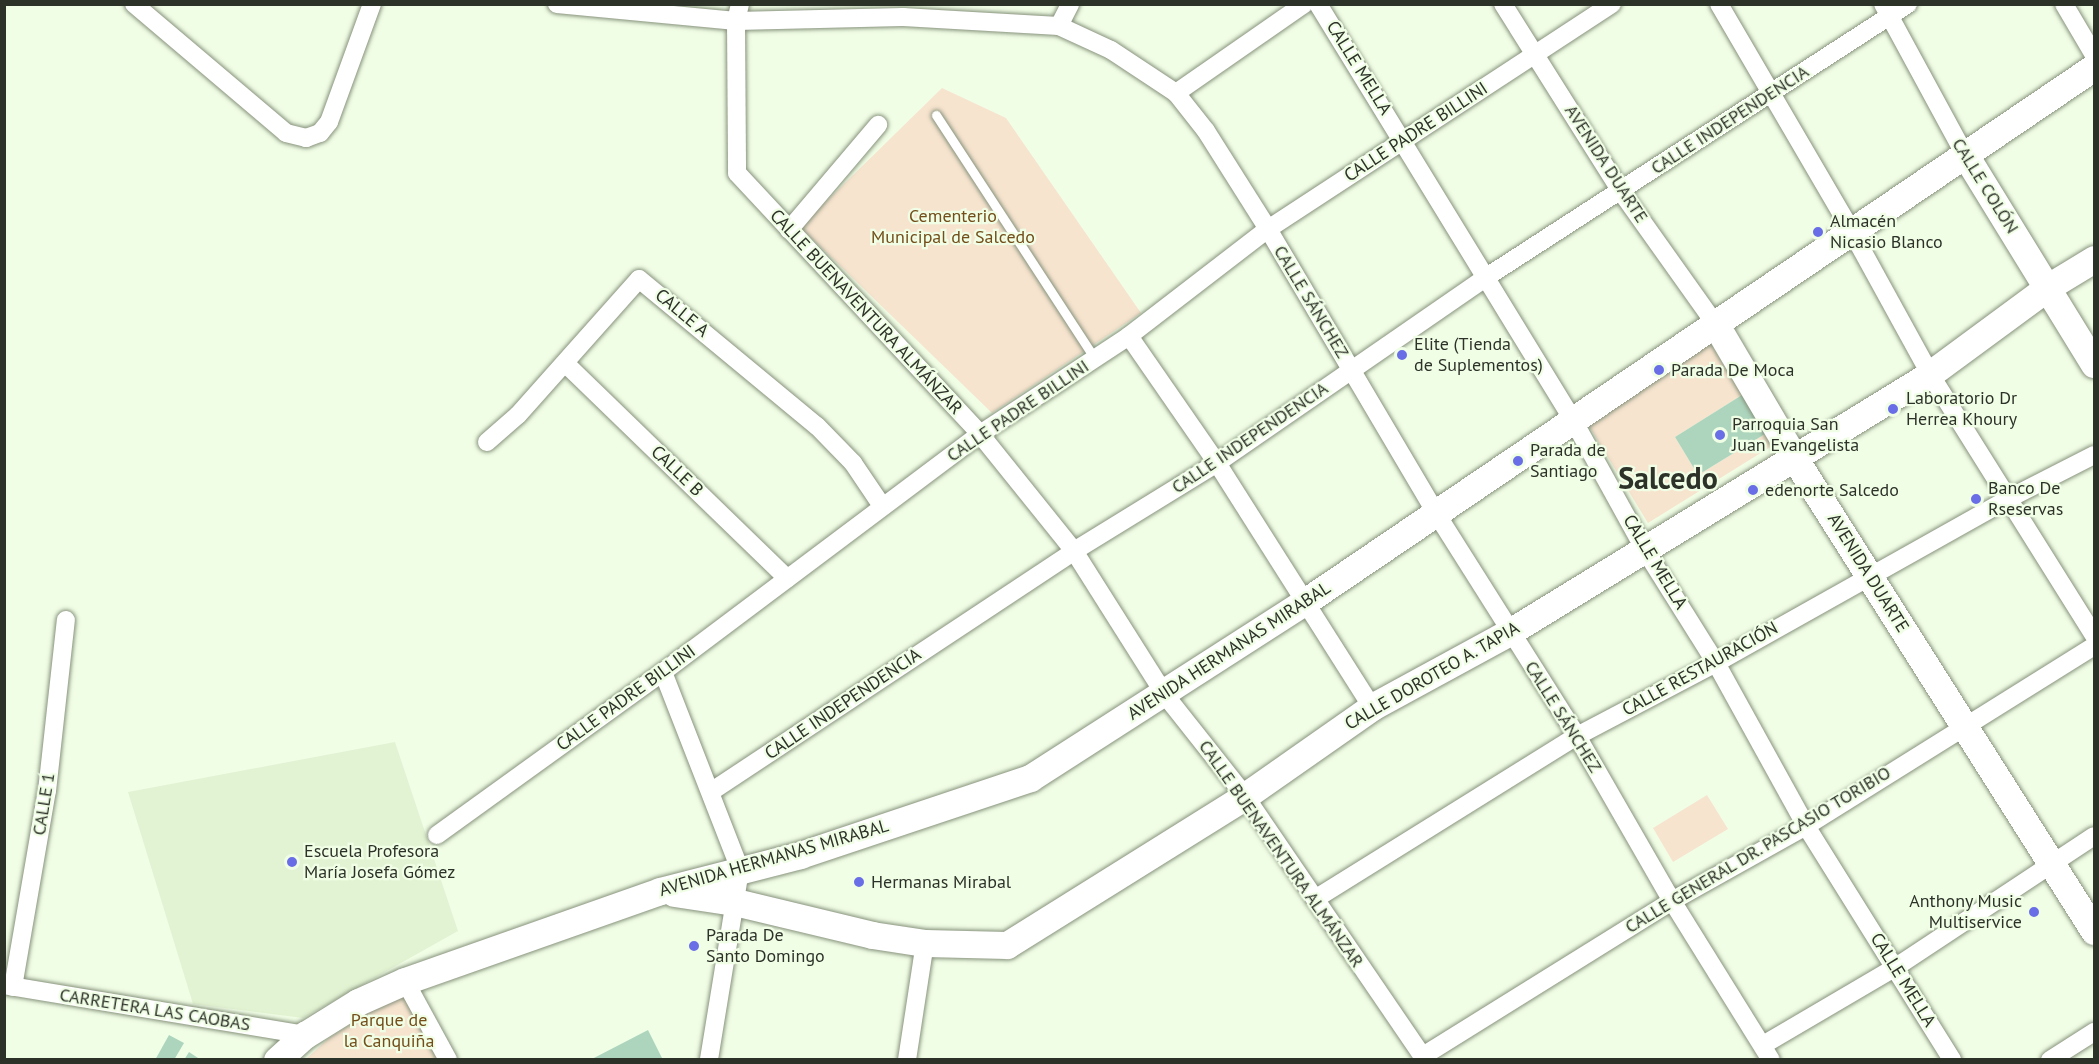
<!DOCTYPE html>
<meta charset="utf-8">
<style>
body{margin:0}
#map{position:relative;width:2099px;height:1064px;overflow:hidden;background:#f1fee6;font-family:"PT Sans",sans-serif}
div>[style]{position:absolute}
.built>*{inset:0;background:#e2f3d3}
.green>*{inset:0;background:#f7e4cf}
.building>*{inset:0;background:#add5be}
.roads{filter:drop-shadow(0 0 2px #87927c) drop-shadow(0 0 2px #87927c)}
.service>*{height:9px;margin:-4.5px;padding:0 4.5px;transform-origin:4.5px;border-radius:4.5px;background:#fff}
.minor>*{height:18px;margin:-9px;padding:0 9px;transform-origin:9px;border-radius:9px;background:#fff}
.primary>*{height:27px;margin:-13.5px;padding:0 13.5px;transform-origin:13.5px;border-radius:13.5px;background:#fff}
.dots>*{width:16px;height:16px;translate:-50% -50%;box-sizing:border-box;border:3px solid #f1fee6;border-radius:50%}
span{translate:-50% -50%;white-space:nowrap;text-align:center;line-height:1.15;-webkit-text-stroke:4.5px #f1fee6;paint-order:stroke}
.street-label{font-size:18px;color:#2d3229}
.park-label{font-size:18px;color:#734e1a}
.poi-label{font-size:18px;color:#2d3229}
.left{translate:0 -50%;text-align:left}
.right{translate:-100% -50%;text-align:right}
.town-label{font-size:30px;color:#2d3229;font-weight:700}
.frame{position:absolute;inset:0;border:6px solid #2d3229;pointer-events:none}
</style>
<div id="map">
<div class="built">
<div style="clip-path:polygon(395px 742px,458px 931px,303px 1018px,193px 1004px,128px 792px)"></div>
</div>
<div class="green">
<div style="clip-path:polygon(942px 88px,1006px 118px,1141px 313px,992px 413px,800px 227px)"></div>
<div style="clip-path:polygon(1709px 341px,1742px 395px,1675px 437px,1698px 475px,1765px 434px,1772px 446px,1648px 523px,1584px 418px)"></div>
<div style="clip-path:polygon(1707px 795px,1728px 829px,1673px 862px,1653px 828px)"></div>
<div style="clip-path:polygon(401px 992px,437px 1059px,305px 1060px,329px 1038px)"></div>
</div>
<div class="building">
<div style="clip-path:polygon(1742px 395px,1765px 434px,1698px 475px,1675px 437px)"></div>
<div style="clip-path:polygon(648px 1030px,663px 1060px,590px 1060px)"></div>
<div style="clip-path:polygon(169px 1035px,184px 1043px,174px 1060px,155px 1060px)"></div>
<div style="clip-path:polygon(189px 1052px,201px 1060px,184px 1060px)"></div>
</div>
<div class="roads">
<div class="service">
<div style="left:936px;top:115px;width:291px;rotate:56.9deg"></div>
</div>
<div class="minor">
<div style="left:134px;top:4px;width:199px;rotate:40.3deg"></div>
<div style="left:286px;top:133px;width:21px;rotate:14deg"></div>
<div style="left:306px;top:138px;width:15px;rotate:-20deg"></div>
<div style="left:320px;top:133px;width:14px;rotate:-51deg"></div>
<div style="left:329px;top:122px;width:126px;rotate:-70deg"></div>
<div style="left:557px;top:4px;width:180px;rotate:5.4deg"></div>
<div style="left:736px;top:21px;width:167px;rotate:-1.4deg"></div>
<div style="left:903px;top:17px;width:156px;rotate:3.3deg"></div>
<div style="left:1059px;top:26px;width:57px;rotate:24.8deg"></div>
<div style="left:1111px;top:50px;width:78px;rotate:33.5deg"></div>
<div style="left:1176px;top:93px;width:48px;rotate:51.7deg"></div>
<div style="left:1206px;top:131px;width:116px;rotate:57.7deg"></div>
<div style="left:1268px;top:229px;width:330px;rotate:59.4deg"></div>
<div style="left:1436px;top:513px;width:264px;rotate:57.7deg"></div>
<div style="left:1577px;top:736px;width:190px;rotate:60.1deg"></div>
<div style="left:1672px;top:901px;width:187px;rotate:58.1deg"></div>
<div style="left:740px;top:4px;width:17px;rotate:103deg"></div>
<div style="left:736px;top:21px;width:152px;rotate:89.6deg"></div>
<div style="left:737px;top:173px;width:357px;rotate:47deg"></div>
<div style="left:980px;top:434px;width:150px;rotate:51.2deg"></div>
<div style="left:1074px;top:551px;width:170px;rotate:57.7deg"></div>
<div style="left:1165px;top:695px;width:129px;rotate:51.6deg"></div>
<div style="left:1245px;top:796px;width:320px;rotate:55.7deg"></div>
<div style="left:1318px;top:4px;width:486px;rotate:58.5deg"></div>
<div style="left:1572px;top:418px;width:151px;rotate:61.1deg"></div>
<div style="left:1645px;top:550px;width:133px;rotate:57.9deg"></div>
<div style="left:1716px;top:663px;width:186px;rotate:61.1deg"></div>
<div style="left:1806px;top:826px;width:276px;rotate:58deg"></div>
<div style="left:1503px;top:4px;width:220px;rotate:57.8deg"></div>
<div style="left:1620px;top:190px;width:166px;rotate:54.6deg"></div>
<div style="left:1719px;top:4px;width:264px;rotate:59.7deg"></div>
<div style="left:1852px;top:232px;width:162px;rotate:61.2deg"></div>
<div style="left:1930px;top:374px;width:308px;rotate:57.9deg"></div>
<div style="left:1883px;top:4px;width:170px;rotate:61.5deg"></div>
<div style="left:2064px;top:4px;width:59px;rotate:59.5deg"></div>
<div style="left:1059px;top:26px;width:25px;rotate:-63deg"></div>
<div style="left:1176px;top:93px;width:156px;rotate:-34.8deg"></div>
<div style="left:789px;top:230px;width:138px;rotate:-49.7deg"></div>
<div style="left:1129px;top:336px;width:155px;rotate:55.3deg"></div>
<div style="left:1217px;top:463px;width:289px;rotate:57.6deg"></div>
<div style="left:566px;top:364px;width:308px;rotate:44.1deg"></div>
<div style="left:487px;top:442px;width:41px;rotate:-41.1deg"></div>
<div style="left:518px;top:415px;width:182px;rotate:-48.3deg"></div>
<div style="left:639px;top:279px;width:231px;rotate:39.6deg"></div>
<div style="left:817px;top:426px;width:52px;rotate:45.8deg"></div>
<div style="left:853px;top:463px;width:52px;rotate:56deg"></div>
<div style="left:663px;top:672px;width:212px;rotate:68.7deg"></div>
<div style="left:740px;top:870px;width:193px;rotate:99.3deg"></div>
<div style="left:712px;top:791px;width:434px;rotate:-33.5deg"></div>
<div style="left:1074px;top:551px;width:168px;rotate:-31.6deg"></div>
<div style="left:1217px;top:463px;width:326px;rotate:-34.6deg"></div>
<div style="left:1485px;top:278px;width:504px;rotate:-32.93deg"></div>
<div style="left:437px;top:835px;width:279px;rotate:-35.8deg"></div>
<div style="left:663px;top:672px;width:396px;rotate:-36.9deg"></div>
<div style="left:980px;top:434px;width:178px;rotate:-33.3deg"></div>
<div style="left:1129px;top:336px;width:175px;rotate:-37.6deg"></div>
<div style="left:1268px;top:229px;width:411px;rotate:-33.2deg"></div>
<div style="left:1315px;top:899px;width:309px;rotate:-31.9deg"></div>
<div style="left:1577px;top:736px;width:157px;rotate:-27.7deg"></div>
<div style="left:1716px;top:663px;width:335px;rotate:-29.3deg"></div>
<div style="left:2008px;top:499px;width:97px;rotate:-27.1deg"></div>
<div style="left:405px;top:981px;width:90px;rotate:61.4deg"></div>
<div style="left:4px;top:985px;width:305px;rotate:9.4deg"></div>
<div style="left:13px;top:987px;width:199px;rotate:-80.2deg"></div>
<div style="left:47px;top:791px;width:172px;rotate:-83.7deg"></div>
<div style="left:1763px;top:1045px;width:154px;rotate:-30.4deg"></div>
<div style="left:1896px;top:967px;width:237px;rotate:-33.5deg"></div>
<div style="left:1423px;top:1056px;width:293px;rotate:-31.9deg"></div>
<div style="left:1672px;top:901px;width:154px;rotate:-29.2deg"></div>
<div style="left:1806px;top:826px;width:340px;rotate:-32deg"></div>
<div style="left:907px;top:1060px;width:118px;rotate:-81.3deg"></div>
<div style="left:2050px;top:1060px;width:52px;rotate:-32.5deg"></div>
</div>
<div class="primary">
<div style="left:1964px;top:153px;width:248px;rotate:58.4deg"></div>
<div style="left:1716px;top:325px;width:156px;rotate:59.5deg"></div>
<div style="left:1795px;top:459px;width:559px;rotate:57.65deg"></div>
<div style="left:674px;top:893px;width:62px;rotate:8.4deg"></div>
<div style="left:735px;top:902px;width:141px;rotate:13.5deg"></div>
<div style="left:872px;top:935px;width:54px;rotate:8.6deg"></div>
<div style="left:925px;top:943px;width:82px;rotate:1.4deg"></div>
<div style="left:1007px;top:945px;width:281px;rotate:-32deg"></div>
<div style="left:1245px;top:796px;width:155px;rotate:-35deg"></div>
<div style="left:1372px;top:707px;width:155px;rotate:-28.6deg"></div>
<div style="left:1508px;top:633px;width:495px;rotate:-31.5deg"></div>
<div style="left:1930px;top:374px;width:147px;rotate:-36.4deg"></div>
<div style="left:2048px;top:287px;width:54px;rotate:-31.3deg"></div>
<div style="left:277px;top:1060px;width:38px;rotate:-42deg"></div>
<div style="left:305px;top:1035px;width:62px;rotate:-31.9deg"></div>
<div style="left:358px;top:1002px;width:51px;rotate:-24.1deg"></div>
<div style="left:405px;top:981px;width:270px;rotate:-19.4deg"></div>
<div style="left:660px;top:891px;width:145px;rotate:-14.4deg"></div>
<div style="left:800px;top:855px;width:243px;rotate:-18.5deg"></div>
<div style="left:1030px;top:778px;width:328px;rotate:-32.7deg"></div>
<div style="left:1306px;top:601px;width:952px;rotate:-34.12deg"></div>
</div>
</div>
<div class="dots">
<div style="left:1818px;top:232px;background:#696ee7"></div>
<div style="left:1402px;top:355px;background:#696ee7"></div>
<div style="left:1659px;top:370px;background:#696ee7"></div>
<div style="left:1893px;top:409px;background:#696ee7"></div>
<div style="left:1720px;top:435px;background:#696ee7"></div>
<div style="left:1518px;top:461px;background:#696ee7"></div>
<div style="left:1753px;top:490px;background:#696ee7"></div>
<div style="left:1976px;top:499px;background:#696ee7"></div>
<div style="left:292px;top:862px;background:#696ee7"></div>
<div style="left:859px;top:882px;background:#696ee7"></div>
<div style="left:2034px;top:912px;background:#696ee7"></div>
<div style="left:694px;top:946px;background:#696ee7"></div>
</div>
<div class="street-label">
<span style="left:1359px;top:68px;rotate:58deg">CALLE MELLA</span>
<span style="left:1730px;top:120px;rotate:-33deg">CALLE INDEPENDENCIA</span>
<span style="left:1416px;top:132px;rotate:-33deg">CALLE PADRE BILLINI</span>
<span style="left:1606px;top:164px;rotate:57deg">AVENIDA DUARTE</span>
<span style="left:1985px;top:186px;rotate:58deg">CALLE COLÓN</span>
<span style="left:1311px;top:302px;rotate:59deg">CALLE SÁNCHEZ</span>
<span style="left:866px;top:312px;rotate:47deg">CALLE BUENAVENTURA ALMÁNZAR</span>
<span style="left:682px;top:313px;rotate:40deg">CALLE A</span>
<span style="left:1018px;top:411px;rotate:-34deg">CALLE PADRE BILLINI</span>
<span style="left:1250px;top:438px;rotate:-34deg">CALLE INDEPENDENCIA</span>
<span style="left:677px;top:471px;rotate:44deg">CALLE B</span>
<span style="left:1655px;top:562px;rotate:59deg">CALLE MELLA</span>
<span style="left:1868px;top:573px;rotate:58deg">AVENIDA DUARTE</span>
<span style="left:1229px;top:651px;rotate:-33deg">AVENIDA HERMANAS MIRABAL</span>
<span style="left:1700px;top:669px;rotate:-29deg">CALLE RESTAURACIÓN</span>
<span style="left:1432px;top:676px;rotate:-30deg">CALLE DOROTEO A. TAPIA</span>
<span style="left:626px;top:698px;rotate:-36deg">CALLE PADRE BILLINI</span>
<span style="left:843px;top:704px;rotate:-34deg">CALLE INDEPENDENCIA</span>
<span style="left:1563px;top:717px;rotate:58deg">CALLE SÁNCHEZ</span>
<span style="left:44px;top:804px;rotate:-81deg">CALLE 1</span>
<span style="left:1758px;top:850px;rotate:-31deg">CALLE GENERAL DR. PASCASIO TORIBIO</span>
<span style="left:1281px;top:854px;rotate:55deg">CALLE BUENAVENTURA ALMÁNZAR</span>
<span style="left:774px;top:858px;rotate:-16deg">AVENIDA HERMANAS MIRABAL</span>
<span style="left:1903px;top:980px;rotate:58deg">CALLE MELLA</span>
<span style="left:155px;top:1010px;rotate:9deg">CARRETERA LAS CAOBAS</span>
</div>
<div class="park-label">
<span style="left:953px;top:227px">Cementerio<br>Municipal de Salcedo</span>
<span style="left:389px;top:1031px">Parque de<br>la Canquiña</span>
</div>
<div class="poi-label">
<span class="left" style="left:1830px;top:232px">Almacén<br>Nicasio Blanco</span>
<span class="left" style="left:1414px;top:355px">Elite (Tienda<br>de Suplementos)</span>
<span class="left" style="left:1671px;top:370px">Parada De Moca</span>
<span class="left" style="left:1906px;top:409px">Laboratorio Dr<br>Herrea Khoury</span>
<span class="left" style="left:1732px;top:435px">Parroquia San<br>Juan Evangelista</span>
<span class="left" style="left:1530px;top:461px">Parada de<br>Santiago</span>
<span class="left" style="left:1988px;top:499px">Banco De<br>Rseservas</span>
<span class="left" style="left:1765px;top:490px">edenorte Salcedo</span>
<span class="left" style="left:304px;top:862px">Escuela Profesora<br>María Josefa Gómez</span>
<span class="left" style="left:871px;top:882px">Hermanas Mirabal</span>
<span class="right" style="left:2022px;top:912px">Anthony Music<br>Multiservice</span>
<span class="left" style="left:706px;top:946px">Parada De<br>Santo Domingo</span>
</div>
<div class="town-label">
<span style="left:1668px;top:478px">Salcedo</span>
</div>
<div class="frame"></div>
</div>
